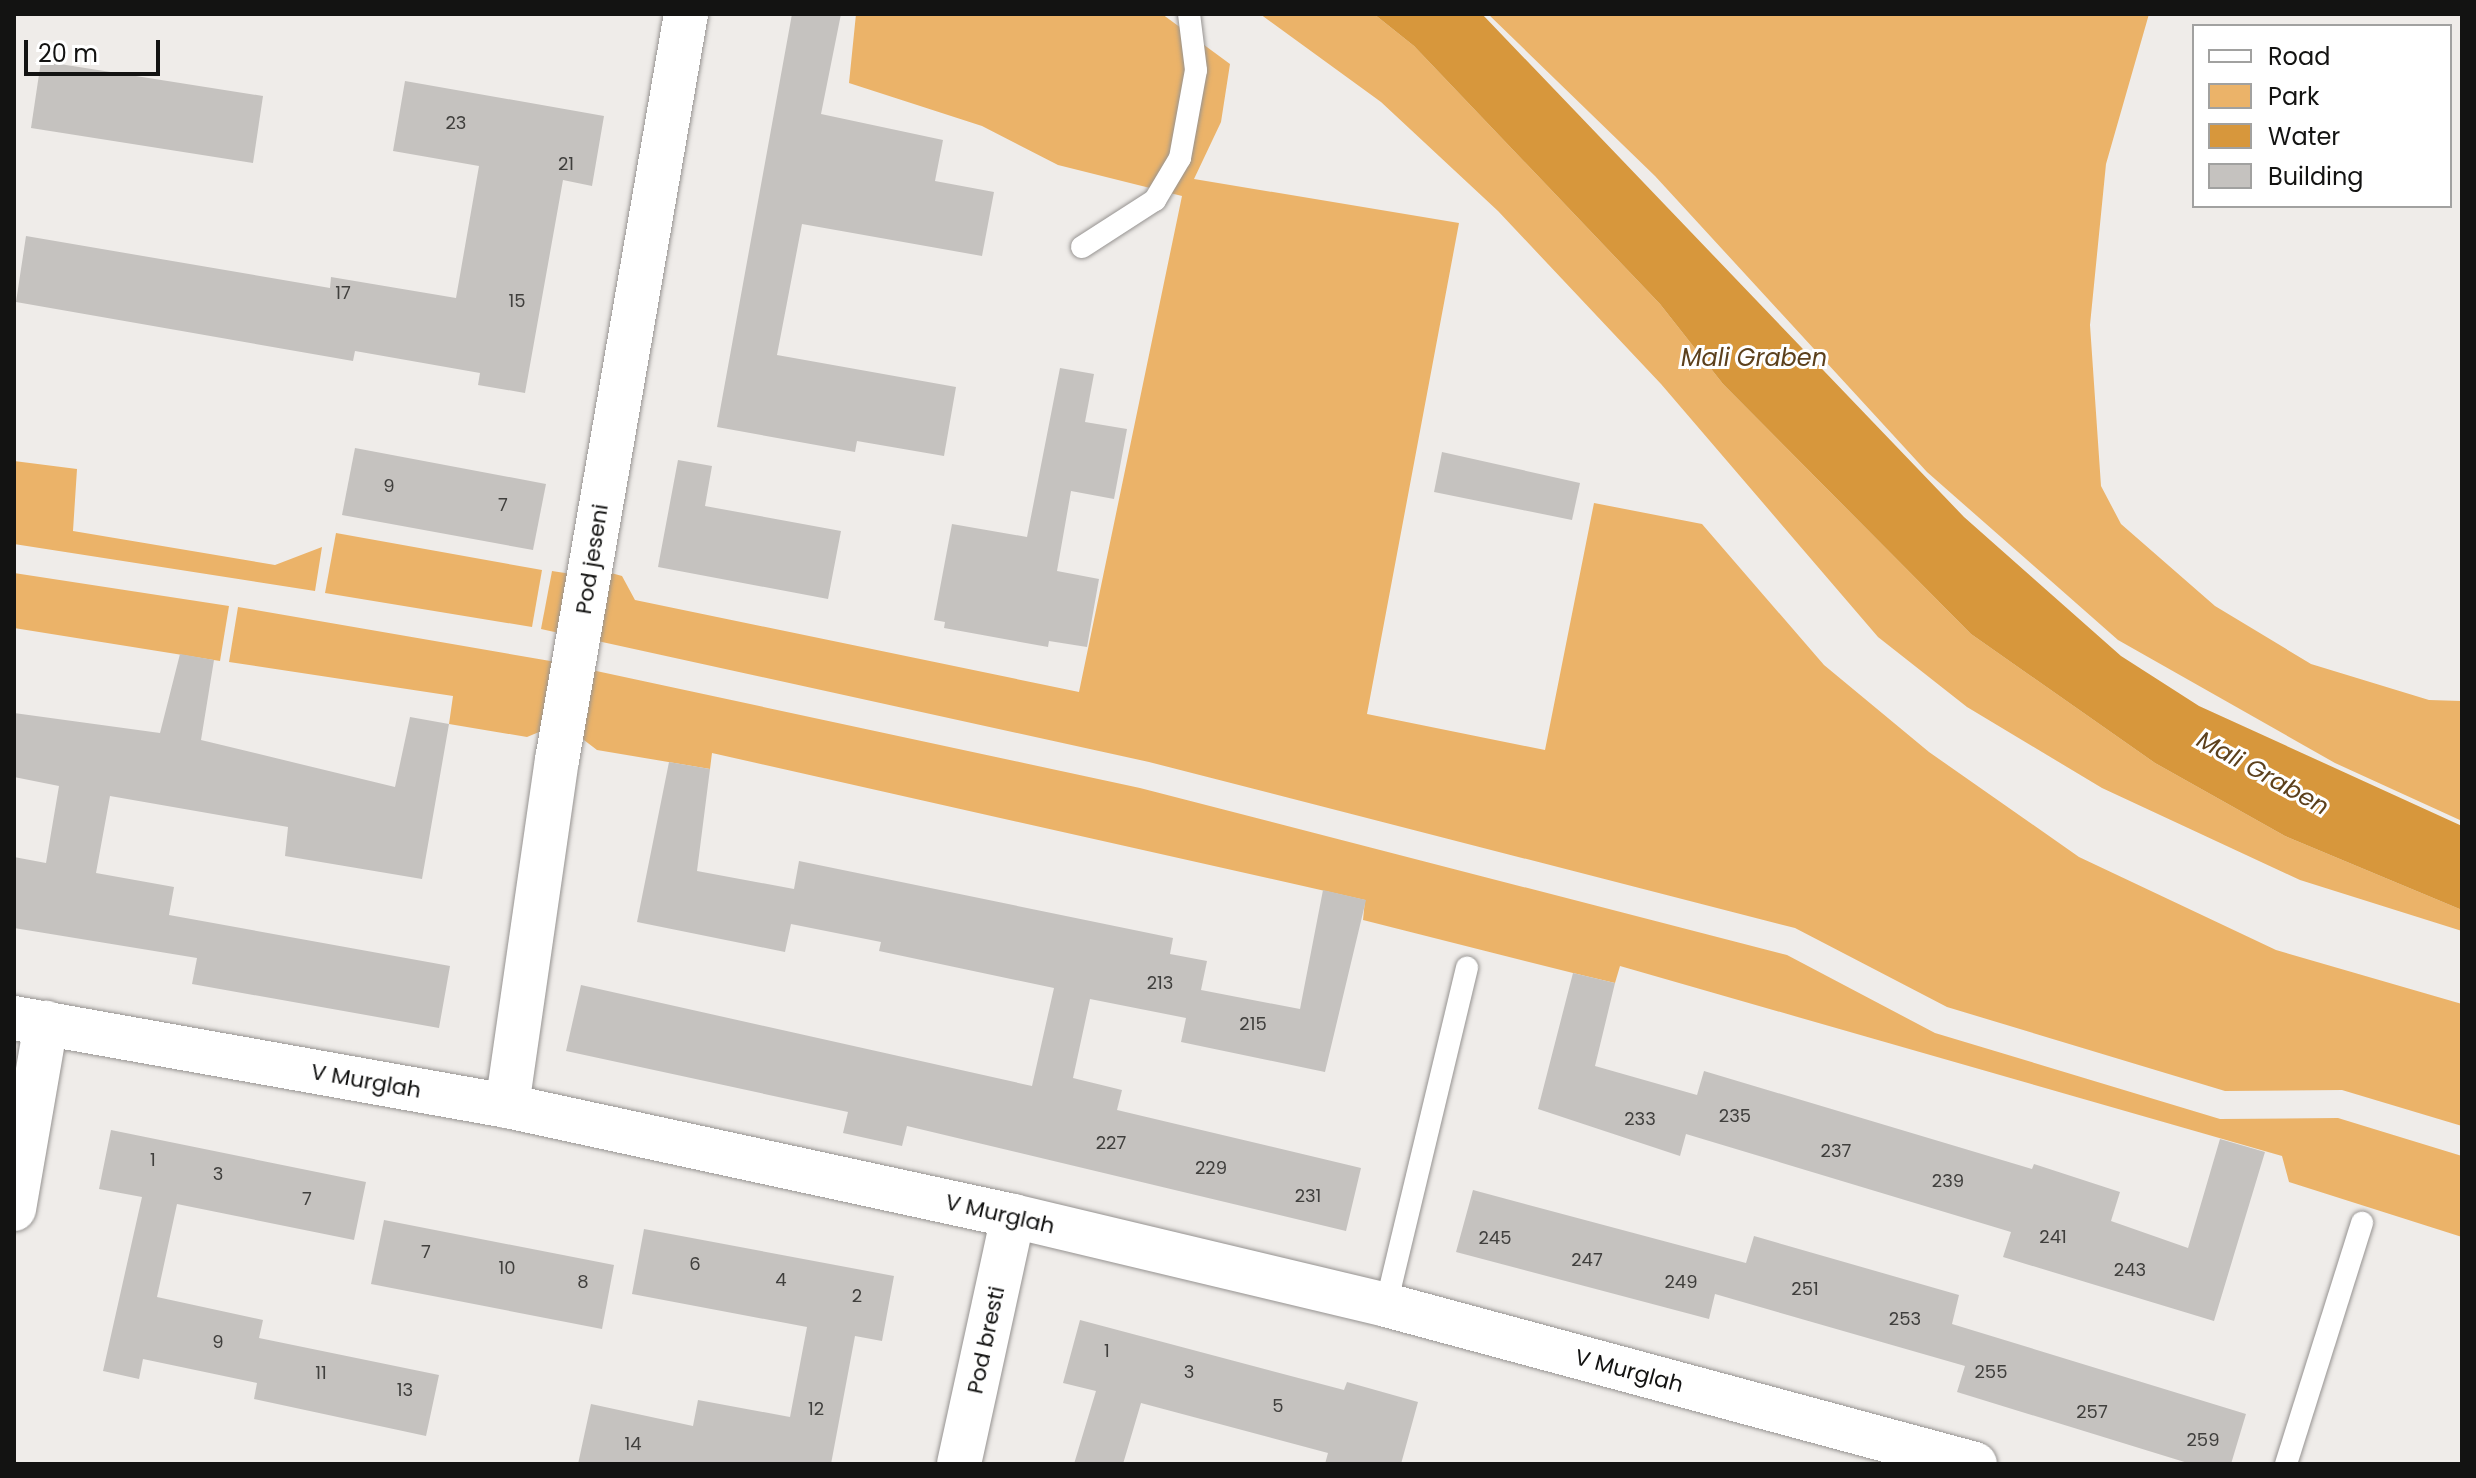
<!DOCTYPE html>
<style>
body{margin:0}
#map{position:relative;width:2476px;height:1478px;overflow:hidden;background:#efece9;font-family:Poppins,sans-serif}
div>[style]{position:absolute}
.green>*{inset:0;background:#ebb369}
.water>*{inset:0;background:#d7973c}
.building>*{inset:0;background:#c5c2bf}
.roads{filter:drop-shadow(0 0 2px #969391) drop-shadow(0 0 2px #969391)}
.lane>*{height:22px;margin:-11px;padding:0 11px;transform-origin:11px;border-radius:11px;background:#fff}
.street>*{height:44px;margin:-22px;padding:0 22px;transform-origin:22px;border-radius:22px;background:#fff}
.secondary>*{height:44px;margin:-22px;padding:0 22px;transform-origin:22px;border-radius:22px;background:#fff}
span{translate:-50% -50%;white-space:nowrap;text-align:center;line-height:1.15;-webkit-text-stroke:6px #fff;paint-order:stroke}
.number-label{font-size:18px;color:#403f3d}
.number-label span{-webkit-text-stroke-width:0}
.street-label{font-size:22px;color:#131312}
.water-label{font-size:24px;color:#5c401c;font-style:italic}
.frame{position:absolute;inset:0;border:16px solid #131312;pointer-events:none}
.legend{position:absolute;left:2192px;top:24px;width:260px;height:184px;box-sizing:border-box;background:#fff;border:2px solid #a1a1a0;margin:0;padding:10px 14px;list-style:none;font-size:24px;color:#131312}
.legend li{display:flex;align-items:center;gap:16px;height:40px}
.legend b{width:40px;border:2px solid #a1a1a0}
.scale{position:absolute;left:24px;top:40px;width:136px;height:36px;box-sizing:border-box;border:4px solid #131312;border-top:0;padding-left:10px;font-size:24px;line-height:28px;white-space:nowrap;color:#131312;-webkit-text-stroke:6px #fff;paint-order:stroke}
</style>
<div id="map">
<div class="green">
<div style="clip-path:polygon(856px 14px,1162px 14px,1230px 64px,1221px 122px,1194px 179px,1459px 223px,1367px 714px,1545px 750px,1594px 503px,1702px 524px,1824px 665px,1929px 752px,2079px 857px,2276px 950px,2462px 1004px,2462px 1126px,2342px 1090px,2225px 1091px,1947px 1007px,1795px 928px,1149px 762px,593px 640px,604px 571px,622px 576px,635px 600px,1079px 692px,1182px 196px,1058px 165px,982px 126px,849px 83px)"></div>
<div style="clip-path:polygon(1260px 14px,1374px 14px,1414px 46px,1660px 304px,1723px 384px,1971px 634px,2155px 763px,2285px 836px,2462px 910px,2462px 931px,2300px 880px,2102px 788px,1967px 707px,1878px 637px,1661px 384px,1498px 211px,1381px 102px)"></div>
<div style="clip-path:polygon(1488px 14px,2149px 14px,2106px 164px,2090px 325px,2101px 486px,2121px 524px,2215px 606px,2311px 664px,2429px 700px,2462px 701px,2462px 821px,2335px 763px,2118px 640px,1927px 472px,1655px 176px)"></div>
<div style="clip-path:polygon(14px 461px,77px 469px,73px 531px,275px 565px,322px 547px,315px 591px,14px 544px)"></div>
<div style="clip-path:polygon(336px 533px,542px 570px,532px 627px,325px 593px)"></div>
<div style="clip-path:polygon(552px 571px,578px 575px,568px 635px,541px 629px)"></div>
<div style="clip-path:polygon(14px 573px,229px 606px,220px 661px,14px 628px)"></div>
<div style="clip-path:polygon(238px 607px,562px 663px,544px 730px,527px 737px,449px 724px,453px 696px,229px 662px)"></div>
<div style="clip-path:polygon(587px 669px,1140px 788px,1787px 955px,1935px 1033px,2220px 1119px,2338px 1118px,2462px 1156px,2462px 1237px,2289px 1182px,2282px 1156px,1620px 966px,1615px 983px,1573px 973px,1363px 920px,1365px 900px,712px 753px,710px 769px,597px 750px,580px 737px)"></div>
</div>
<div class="water">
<div style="clip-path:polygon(1374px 14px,1482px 14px,1964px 517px,2121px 656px,2199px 706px,2462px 826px,2462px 910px,2285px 836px,2155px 763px,1971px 634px,1723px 384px,1660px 304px,1414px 46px)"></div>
</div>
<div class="building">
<div style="clip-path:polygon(792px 14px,841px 14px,821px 114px,943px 140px,935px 181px,994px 192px,982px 256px,802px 224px,777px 355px,956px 387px,944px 456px,857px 441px,855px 452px,717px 427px)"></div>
<div style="clip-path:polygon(41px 61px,263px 96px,253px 163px,31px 128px)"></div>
<div style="clip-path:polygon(405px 81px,604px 116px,592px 186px,563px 180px,525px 393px,478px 385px,480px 373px,355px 351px,353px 361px,16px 302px,26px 236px,330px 288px,331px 277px,456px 298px,479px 166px,393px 151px)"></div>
<div style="clip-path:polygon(1060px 368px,1094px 374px,1085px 422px,1127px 429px,1114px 499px,1071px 491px,1057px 571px,1099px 579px,1087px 647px,1049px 641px,1048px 647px,944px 628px,945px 622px,934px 620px,952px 524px,1027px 537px)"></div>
<div style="clip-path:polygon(355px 448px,546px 484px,533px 550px,342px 515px)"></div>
<div style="clip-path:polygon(1442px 452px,1580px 483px,1572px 520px,1434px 492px)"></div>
<div style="clip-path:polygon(678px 460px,712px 466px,705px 506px,841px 531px,828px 599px,658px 567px)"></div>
<div style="clip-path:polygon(180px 654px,214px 660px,201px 740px,395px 787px,410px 717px,449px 724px,422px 879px,285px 856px,288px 827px,110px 796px,96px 873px,174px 887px,169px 915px,450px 966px,439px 1028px,192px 984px,197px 958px,14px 928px,14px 857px,46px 863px,59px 786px,14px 777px,14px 713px,160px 733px)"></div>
<div style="clip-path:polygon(669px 762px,710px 769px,697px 871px,794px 889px,799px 861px,1173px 938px,1170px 954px,1207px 961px,1201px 990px,1300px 1009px,1323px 890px,1366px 900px,1325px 1072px,1181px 1042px,1186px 1018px,1090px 999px,1073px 1078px,1122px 1090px,1117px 1110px,1361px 1168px,1346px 1231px,907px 1126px,902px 1146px,843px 1133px,848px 1112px,566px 1051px,581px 985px,1032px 1086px,1054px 988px,879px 951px,881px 942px,791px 924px,785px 952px,637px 922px)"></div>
<div style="clip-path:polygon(1573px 973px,1615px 983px,1595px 1066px,1697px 1095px,1704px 1071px,2032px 1169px,2034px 1164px,2120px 1192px,2111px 1221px,2188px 1248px,2220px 1139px,2265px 1152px,2214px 1321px,2003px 1257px,2011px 1232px,1686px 1134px,1680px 1156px,1538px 1109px)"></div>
<div style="clip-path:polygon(111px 1130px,366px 1182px,354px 1240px,177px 1204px,157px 1297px,263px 1320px,259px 1338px,439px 1375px,426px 1436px,254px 1399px,257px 1383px,143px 1359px,139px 1379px,103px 1371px,142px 1197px,99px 1189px)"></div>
<div style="clip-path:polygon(1473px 1190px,1746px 1263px,1754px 1236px,1959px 1295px,1952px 1324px,2246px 1414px,2231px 1464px,2191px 1464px,1957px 1392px,1965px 1366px,1715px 1294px,1709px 1319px,1456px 1252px)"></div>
<div style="clip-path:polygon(384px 1220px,614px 1265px,602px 1329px,371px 1284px)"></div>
<div style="clip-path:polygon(644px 1229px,894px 1276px,882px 1341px,855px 1336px,831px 1464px,578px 1464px,591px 1404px,693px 1426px,698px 1400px,790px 1417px,807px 1327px,632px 1294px)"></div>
<div style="clip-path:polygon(1080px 1320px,1344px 1390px,1347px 1382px,1418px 1402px,1401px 1464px,1325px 1464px,1328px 1453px,1141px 1403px,1123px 1464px,1074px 1464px,1096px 1391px,1063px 1383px)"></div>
</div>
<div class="roads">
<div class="lane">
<div style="left:1082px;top:247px;width:87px;rotate:-32.8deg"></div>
<div style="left:1155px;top:200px;width:49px;rotate:-59.2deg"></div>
<div style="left:1180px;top:158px;width:89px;rotate:-79.7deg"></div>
<div style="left:1196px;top:70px;width:56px;rotate:-97.1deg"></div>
<div style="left:1386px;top:1305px;width:347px;rotate:-76.5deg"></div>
<div style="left:2286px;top:1464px;width:253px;rotate:-72.5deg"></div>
</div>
<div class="street">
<div style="left:507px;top:1106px;width:350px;rotate:-81.8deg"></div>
<div style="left:557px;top:760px;width:757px;rotate:-80.19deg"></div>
<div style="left:14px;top:1209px;width:189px;rotate:-80.2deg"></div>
<div style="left:959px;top:1464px;width:254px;rotate:-77.7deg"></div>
</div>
<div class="secondary">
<div style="left:14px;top:1018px;width:501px;rotate:10.12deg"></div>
<div style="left:507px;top:1106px;width:518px;rotate:12.26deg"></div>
<div style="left:1013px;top:1216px;width:383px;rotate:13.4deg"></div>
<div style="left:1386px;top:1305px;width:610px;rotate:15.11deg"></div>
</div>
</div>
<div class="number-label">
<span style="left:456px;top:123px">23</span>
<span style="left:566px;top:164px">21</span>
<span style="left:343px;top:293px">17</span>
<span style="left:517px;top:301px">15</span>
<span style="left:389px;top:486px">9</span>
<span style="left:503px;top:505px">7</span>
<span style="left:1160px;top:983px">213</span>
<span style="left:1253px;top:1024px">215</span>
<span style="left:1735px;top:1116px">235</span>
<span style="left:1640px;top:1119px">233</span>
<span style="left:1111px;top:1143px">227</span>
<span style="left:1836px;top:1151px">237</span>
<span style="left:153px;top:1160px">1</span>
<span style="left:1211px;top:1168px">229</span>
<span style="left:218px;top:1174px">3</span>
<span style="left:1948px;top:1181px">239</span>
<span style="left:1308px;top:1196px">231</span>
<span style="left:307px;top:1199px">7</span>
<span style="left:2053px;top:1237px">241</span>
<span style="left:1495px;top:1238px">245</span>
<span style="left:426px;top:1252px">7</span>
<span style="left:1587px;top:1260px">247</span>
<span style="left:695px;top:1264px">6</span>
<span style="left:507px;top:1268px">10</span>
<span style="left:2130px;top:1270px">243</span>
<span style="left:781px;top:1280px">4</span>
<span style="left:583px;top:1282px">8</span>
<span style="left:1681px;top:1282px">249</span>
<span style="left:1805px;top:1289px">251</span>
<span style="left:857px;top:1296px">2</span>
<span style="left:1905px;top:1319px">253</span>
<span style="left:218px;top:1342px">9</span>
<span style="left:1107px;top:1351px">1</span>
<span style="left:1189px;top:1372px">3</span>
<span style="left:1991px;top:1372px">255</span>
<span style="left:321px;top:1373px">11</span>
<span style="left:405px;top:1390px">13</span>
<span style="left:1278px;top:1406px">5</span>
<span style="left:816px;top:1409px">12</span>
<span style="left:2092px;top:1412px">257</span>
<span style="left:2203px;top:1440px">259</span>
<span style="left:633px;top:1444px">14</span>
</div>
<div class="street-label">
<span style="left:592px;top:559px;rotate:-81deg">Pod jeseni</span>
<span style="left:366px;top:1081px;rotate:10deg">V Murglah</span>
<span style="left:1000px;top:1214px;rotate:13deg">V Murglah</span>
<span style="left:986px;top:1340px;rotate:-78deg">Pod bresti</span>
<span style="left:1629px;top:1371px;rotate:15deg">V Murglah</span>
</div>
<div class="water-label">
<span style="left:1754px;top:358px">Mali Graben</span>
<span style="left:2263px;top:773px;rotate:29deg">Mali Graben</span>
</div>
<div class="frame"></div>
<ul class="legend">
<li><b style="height:10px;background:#fff"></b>Road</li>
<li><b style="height:22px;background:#ebb369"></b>Park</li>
<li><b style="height:22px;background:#d7973c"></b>Water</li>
<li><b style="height:22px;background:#c5c2bf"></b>Building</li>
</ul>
<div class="scale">20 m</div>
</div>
